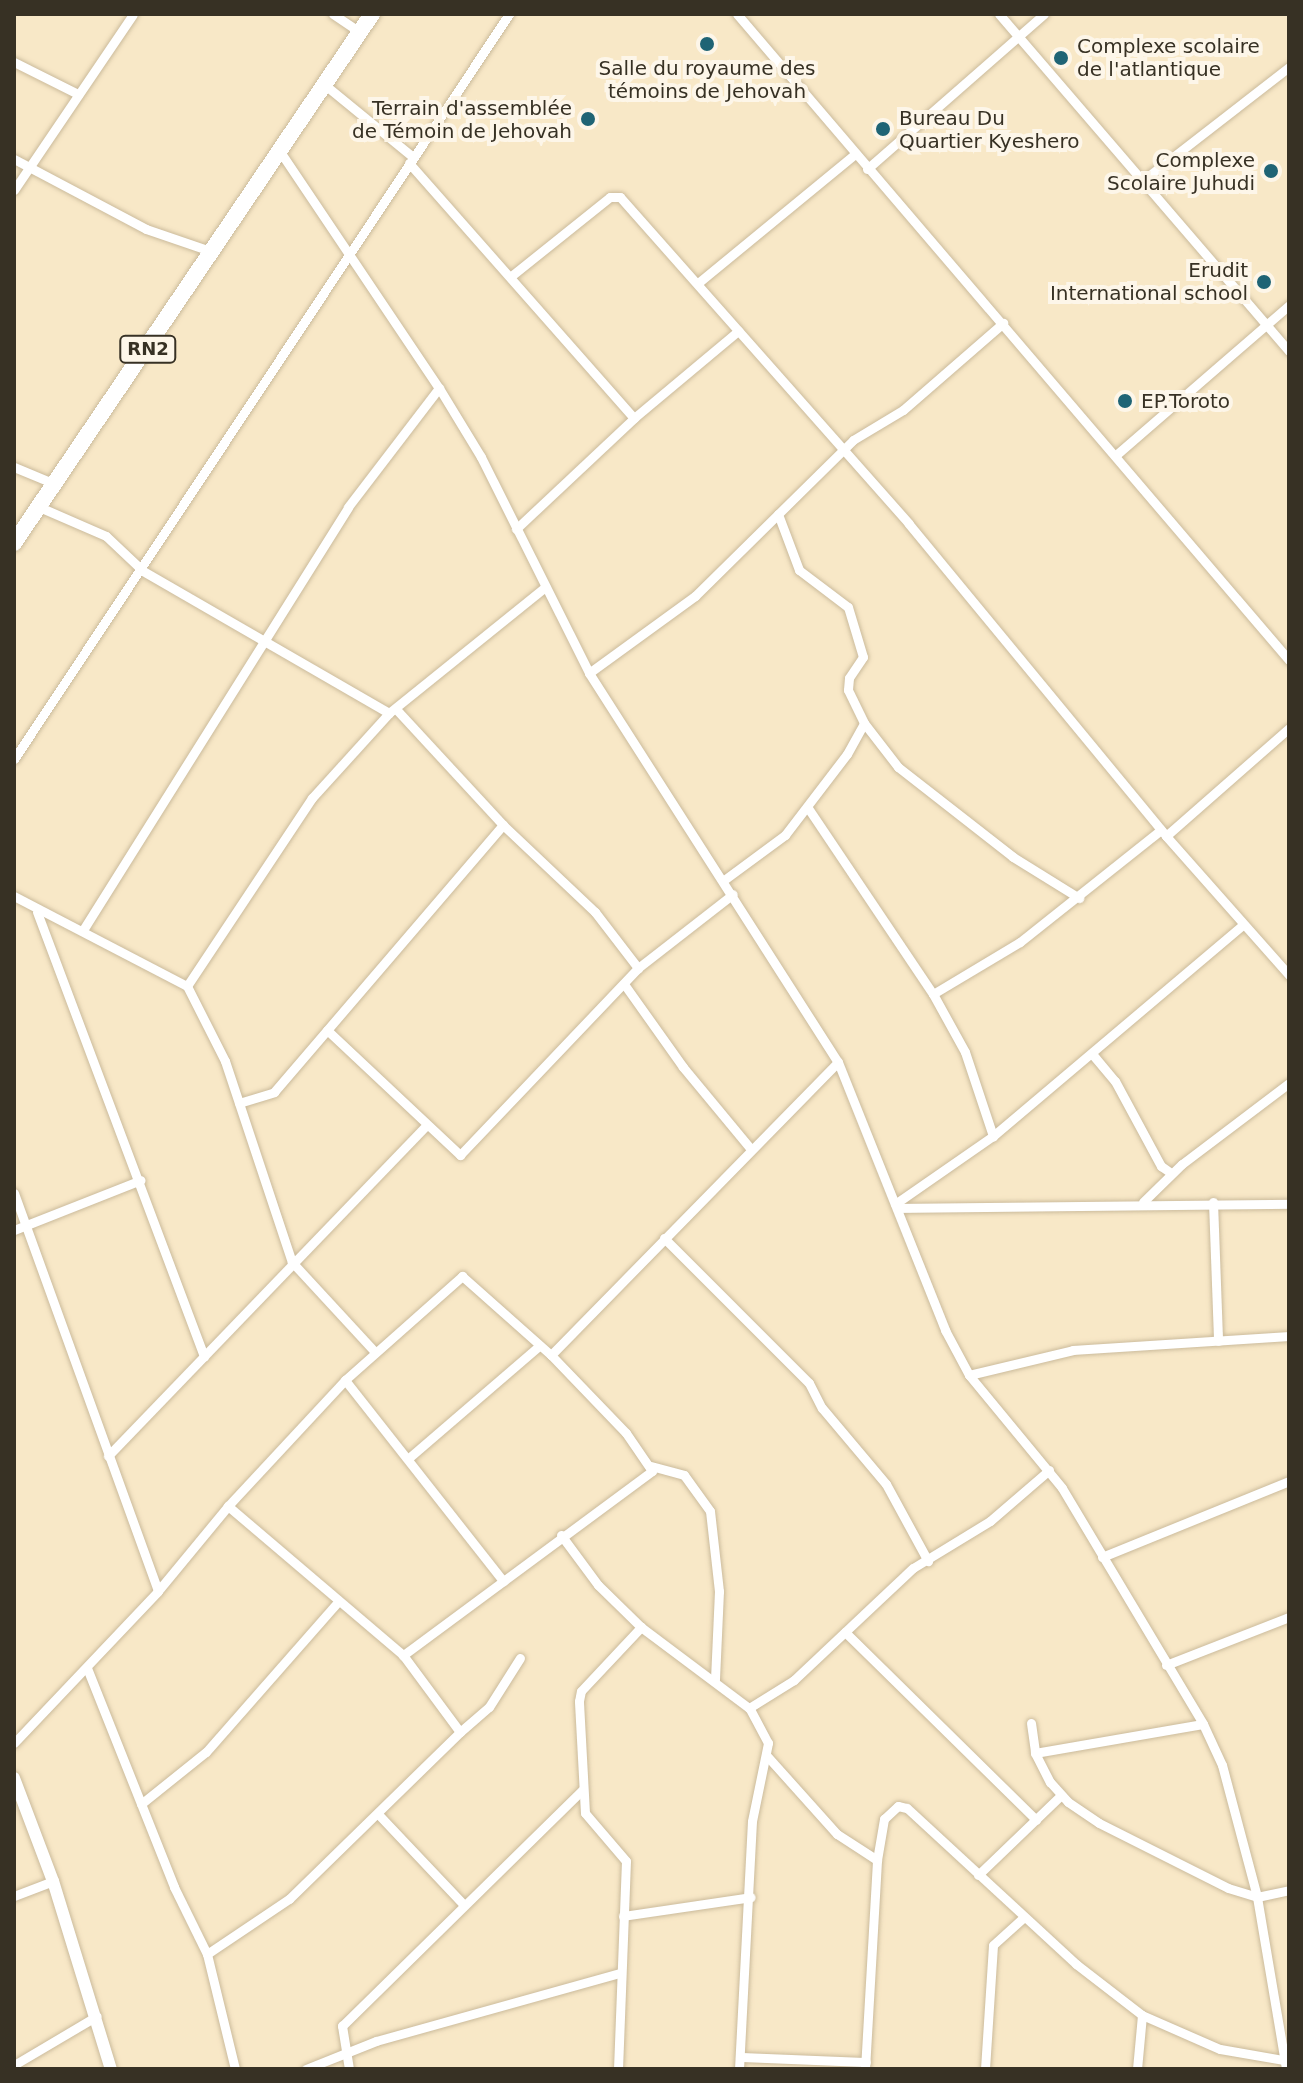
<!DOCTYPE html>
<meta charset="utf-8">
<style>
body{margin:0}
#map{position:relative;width:1303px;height:2083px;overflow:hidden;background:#f8e8c7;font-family:"DejaVu Sans",sans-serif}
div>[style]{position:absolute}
.roads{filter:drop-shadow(0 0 2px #cbbb9c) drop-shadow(0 0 2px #cbbb9c)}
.minor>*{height:9px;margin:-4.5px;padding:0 4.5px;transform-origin:4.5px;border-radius:4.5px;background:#fff}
.tertiary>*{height:12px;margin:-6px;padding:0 6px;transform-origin:6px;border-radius:6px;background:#fff}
.trunk>*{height:16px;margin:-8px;padding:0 8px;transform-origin:8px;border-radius:8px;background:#fff}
.dots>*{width:22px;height:22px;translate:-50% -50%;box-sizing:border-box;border:4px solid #fdf6e9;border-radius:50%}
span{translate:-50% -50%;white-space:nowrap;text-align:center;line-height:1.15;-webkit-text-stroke:8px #fdf6e9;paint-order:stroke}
.shield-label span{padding:2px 6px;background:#fdf6e9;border:2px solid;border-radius:6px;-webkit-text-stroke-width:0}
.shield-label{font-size:18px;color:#373124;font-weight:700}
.poi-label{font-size:20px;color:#373124}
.left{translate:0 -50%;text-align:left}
.right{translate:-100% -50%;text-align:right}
.frame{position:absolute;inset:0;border:16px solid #373124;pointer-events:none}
</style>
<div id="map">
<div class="roads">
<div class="minor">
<div style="left:333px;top:14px;width:34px;rotate:34deg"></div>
<div style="left:737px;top:14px;width:850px;rotate:49.49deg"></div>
<div style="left:999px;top:14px;width:445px;rotate:49.3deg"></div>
<div style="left:14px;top:62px;width:72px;rotate:26.6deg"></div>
<div style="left:325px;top:85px;width:114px;rotate:39.3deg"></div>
<div style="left:281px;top:153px;width:283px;rotate:56.1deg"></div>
<div style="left:439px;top:388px;width:81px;rotate:58.7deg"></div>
<div style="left:481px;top:457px;width:241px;rotate:63.4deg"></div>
<div style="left:589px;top:673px;width:462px;rotate:57.4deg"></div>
<div style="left:838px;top:1062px;width:289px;rotate:68.2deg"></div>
<div style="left:945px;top:1330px;width:51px;rotate:61.9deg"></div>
<div style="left:969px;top:1375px;width:146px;rotate:50.5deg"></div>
<div style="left:1062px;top:1488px;width:275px;rotate:59.1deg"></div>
<div style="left:1203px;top:1724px;width:45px;rotate:65.1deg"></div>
<div style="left:1222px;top:1765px;width:137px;rotate:75.1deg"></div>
<div style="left:1257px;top:1897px;width:174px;rotate:80.4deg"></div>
<div style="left:14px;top:159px;width:149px;rotate:27.9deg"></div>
<div style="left:146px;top:229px;width:71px;rotate:18.9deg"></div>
<div style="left:409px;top:163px;width:340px;rotate:48.6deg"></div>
<div style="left:867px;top:169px;width:235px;rotate:-41.2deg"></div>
<div style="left:1142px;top:181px;width:186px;rotate:-37.8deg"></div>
<div style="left:14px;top:190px;width:212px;rotate:-55.9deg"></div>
<div style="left:510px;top:277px;width:128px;rotate:-38.7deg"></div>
<div style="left:610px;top:197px;width:10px"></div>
<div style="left:620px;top:197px;width:436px;rotate:48.5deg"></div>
<div style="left:909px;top:524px;width:404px;rotate:50.5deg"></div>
<div style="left:1166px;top:836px;width:186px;rotate:48.5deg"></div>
<div style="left:698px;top:283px;width:202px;rotate:-39.4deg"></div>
<div style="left:1116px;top:455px;width:229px;rotate:-40.9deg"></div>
<div style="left:14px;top:467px;width:44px;rotate:22.5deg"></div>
<div style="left:37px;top:506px;width:75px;rotate:23.5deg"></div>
<div style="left:106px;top:536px;width:51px;rotate:43.4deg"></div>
<div style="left:143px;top:571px;width:284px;rotate:30deg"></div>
<div style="left:778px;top:514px;width:60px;rotate:69.4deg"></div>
<div style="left:799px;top:570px;width:61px;rotate:37.1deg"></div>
<div style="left:848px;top:607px;width:52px;rotate:73.3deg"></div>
<div style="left:863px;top:657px;width:25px;rotate:124deg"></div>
<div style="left:849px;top:678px;width:12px;rotate:95deg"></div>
<div style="left:848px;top:690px;width:37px;rotate:64deg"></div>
<div style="left:864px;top:723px;width:56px;rotate:52.3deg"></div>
<div style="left:898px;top:767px;width:146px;rotate:38deg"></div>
<div style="left:1013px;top:857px;width:78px;rotate:31.8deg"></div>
<div style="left:516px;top:529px;width:162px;rotate:-43.2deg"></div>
<div style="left:634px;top:418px;width:136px;rotate:-39.9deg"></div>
<div style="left:589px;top:673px;width:131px;rotate:-36deg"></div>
<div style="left:695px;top:596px;width:222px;rotate:-44.6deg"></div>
<div style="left:853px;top:440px;width:58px;rotate:-31deg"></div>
<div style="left:903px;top:410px;width:133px;rotate:-41deg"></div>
<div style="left:396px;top:709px;width:158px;rotate:47.3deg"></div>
<div style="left:503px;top:825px;width:127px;rotate:43.4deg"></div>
<div style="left:595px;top:912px;width:71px;rotate:52.5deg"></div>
<div style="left:14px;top:759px;width:894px;rotate:-56.4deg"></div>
<div style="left:808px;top:808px;width:224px;rotate:56.1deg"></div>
<div style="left:933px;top:994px;width:66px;rotate:61.1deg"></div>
<div style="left:965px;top:1052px;width:89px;rotate:71.6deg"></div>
<div style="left:1166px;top:836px;width:164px;rotate:-41.3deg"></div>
<div style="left:724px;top:880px;width:76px;rotate:-36.4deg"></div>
<div style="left:785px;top:835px;width:102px;rotate:-52.6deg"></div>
<div style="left:847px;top:754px;width:35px;rotate:-61deg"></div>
<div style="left:14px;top:896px;width:195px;rotate:27.5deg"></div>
<div style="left:187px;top:986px;width:84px;rotate:63.1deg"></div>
<div style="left:225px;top:1061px;width:212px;rotate:71.6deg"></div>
<div style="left:292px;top:1262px;width:122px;rotate:47.3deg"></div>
<div style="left:37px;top:912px;width:475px;rotate:69.4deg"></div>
<div style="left:83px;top:930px;width:499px;rotate:-57.9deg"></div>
<div style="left:348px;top:507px;width:150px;rotate:-52.6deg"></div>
<div style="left:624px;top:984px;width:102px;rotate:54.6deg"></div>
<div style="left:683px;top:1067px;width:105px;rotate:50.4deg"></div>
<div style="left:187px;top:986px;width:226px;rotate:-56.4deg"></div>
<div style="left:312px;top:798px;width:115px;rotate:-47.8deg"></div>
<div style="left:389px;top:713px;width:201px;rotate:-38.9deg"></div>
<div style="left:933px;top:994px;width:101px;rotate:-30.9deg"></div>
<div style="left:1020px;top:942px;width:180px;rotate:-38.5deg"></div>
<div style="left:327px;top:1030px;width:183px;rotate:43.2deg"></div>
<div style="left:460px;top:1155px;width:258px;rotate:-46.4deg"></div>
<div style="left:638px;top:968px;width:120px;rotate:-37.9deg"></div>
<div style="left:1093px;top:1055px;width:34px;rotate:50deg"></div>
<div style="left:1115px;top:1081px;width:97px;rotate:61.6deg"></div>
<div style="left:1161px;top:1166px;width:12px;rotate:35deg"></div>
<div style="left:239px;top:1103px;width:37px;rotate:-17deg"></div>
<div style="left:274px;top:1092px;width:352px;rotate:-49.4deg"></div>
<div style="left:14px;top:1193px;width:423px;rotate:70.1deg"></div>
<div style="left:1143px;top:1202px;width:54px;rotate:-44.3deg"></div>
<div style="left:1182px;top:1164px;width:134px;rotate:-37.1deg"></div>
<div style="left:1213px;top:1202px;width:139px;rotate:87.9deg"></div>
<div style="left:895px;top:1204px;width:119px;rotate:-34.8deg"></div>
<div style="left:993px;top:1136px;width:327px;rotate:-40.2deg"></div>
<div style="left:897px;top:1208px;width:392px;rotate:-0.6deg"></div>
<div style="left:14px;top:1230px;width:136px;rotate:-21.5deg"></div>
<div style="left:664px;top:1238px;width:205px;rotate:45deg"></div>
<div style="left:809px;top:1383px;width:28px;rotate:63deg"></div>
<div style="left:822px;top:1408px;width:99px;rotate:49.9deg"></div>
<div style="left:886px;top:1484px;width:88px;rotate:61.4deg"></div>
<div style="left:551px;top:1355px;width:410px;rotate:-45.6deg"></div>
<div style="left:969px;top:1375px;width:107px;rotate:-13.5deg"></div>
<div style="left:1073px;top:1350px;width:216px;rotate:-3.7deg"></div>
<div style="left:345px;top:1380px;width:256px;rotate:51.8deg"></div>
<div style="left:108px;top:1456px;width:459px;rotate:-46.1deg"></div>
<div style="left:410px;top:1457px;width:170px;rotate:-40.7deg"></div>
<div style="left:651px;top:1466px;width:34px;rotate:15deg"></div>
<div style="left:684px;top:1475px;width:44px;rotate:54.2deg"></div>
<div style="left:710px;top:1511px;width:81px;rotate:83.6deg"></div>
<div style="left:719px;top:1591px;width:89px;rotate:92.6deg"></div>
<div style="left:561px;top:1535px;width:62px;rotate:53.5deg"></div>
<div style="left:598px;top:1585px;width:60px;rotate:44.3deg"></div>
<div style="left:641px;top:1627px;width:135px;rotate:36.9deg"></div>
<div style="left:1102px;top:1557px;width:202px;rotate:-22.1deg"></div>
<div style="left:845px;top:1632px;width:268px;rotate:44.5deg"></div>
<div style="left:1166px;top:1665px;width:132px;rotate:-21.3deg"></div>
<div style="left:87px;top:1668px;width:236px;rotate:68.3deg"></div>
<div style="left:174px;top:1887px;width:75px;rotate:63.8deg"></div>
<div style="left:207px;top:1954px;width:118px;rotate:76.3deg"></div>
<div style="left:1031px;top:1723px;width:30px;rotate:82deg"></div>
<div style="left:1035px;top:1753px;width:33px;rotate:63deg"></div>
<div style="left:1050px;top:1782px;width:27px;rotate:48deg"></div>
<div style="left:1068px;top:1802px;width:37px;rotate:34deg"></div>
<div style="left:1099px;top:1823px;width:144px;rotate:26.7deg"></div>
<div style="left:1228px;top:1888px;width:30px;rotate:17deg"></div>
<div style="left:1257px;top:1897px;width:33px;rotate:-12deg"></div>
<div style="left:460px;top:1732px;width:38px;rotate:-41deg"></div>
<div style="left:489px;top:1707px;width:58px;rotate:-57.7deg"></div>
<div style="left:14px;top:1743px;width:209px;rotate:-46.5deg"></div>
<div style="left:158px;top:1591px;width:110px;rotate:-50.5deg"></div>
<div style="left:228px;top:1506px;width:172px;rotate:-47.1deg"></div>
<div style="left:345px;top:1380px;width:157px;rotate:-41.6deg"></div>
<div style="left:462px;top:1276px;width:119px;rotate:41.6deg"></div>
<div style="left:551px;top:1355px;width:108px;rotate:46.1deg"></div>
<div style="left:626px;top:1433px;width:46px;rotate:55.6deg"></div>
<div style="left:652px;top:1471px;width:310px;rotate:143.5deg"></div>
<div style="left:1035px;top:1753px;width:170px;rotate:-9.8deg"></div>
<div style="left:767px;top:1756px;width:105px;rotate:48.1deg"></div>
<div style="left:837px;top:1834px;width:48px;rotate:33deg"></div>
<div style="left:141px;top:1804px;width:83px;rotate:-38.7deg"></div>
<div style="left:206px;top:1752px;width:200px;rotate:-48.7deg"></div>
<div style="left:378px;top:1814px;width:124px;rotate:46.6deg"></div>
<div style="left:978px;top:1875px;width:114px;rotate:-43.9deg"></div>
<div style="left:14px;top:1896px;width:42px;rotate:-21deg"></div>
<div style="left:623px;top:1916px;width:129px;rotate:-8.4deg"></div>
<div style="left:207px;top:1954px;width:99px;rotate:-33.9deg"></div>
<div style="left:289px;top:1899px;width:239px;rotate:-44.3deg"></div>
<div style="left:460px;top:1732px;width:96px;rotate:-126.5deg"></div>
<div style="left:403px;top:1655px;width:230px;rotate:-139.6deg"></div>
<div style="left:740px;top:2057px;width:126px;rotate:2.3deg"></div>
<div style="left:14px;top:2065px;width:96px;rotate:-30.6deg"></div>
<div style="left:306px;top:2069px;width:75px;rotate:-21.8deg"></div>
<div style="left:376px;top:2041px;width:252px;rotate:-15.6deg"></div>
<div style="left:349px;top:2069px;width:44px;rotate:-99.2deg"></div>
<div style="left:342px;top:2026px;width:338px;rotate:-44.5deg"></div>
<div style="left:618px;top:2069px;width:208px;rotate:-87.8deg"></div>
<div style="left:626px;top:1861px;width:63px;rotate:-130.5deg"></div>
<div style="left:585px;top:1813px;width:112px;rotate:-93.1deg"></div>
<div style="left:579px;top:1701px;width:10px;rotate:-79deg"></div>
<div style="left:581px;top:1691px;width:88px;rotate:-46.8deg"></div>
<div style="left:739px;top:2069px;width:248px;rotate:-87deg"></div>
<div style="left:752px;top:1821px;width:80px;rotate:-78.4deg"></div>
<div style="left:768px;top:1743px;width:40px;rotate:-118deg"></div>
<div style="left:749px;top:1708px;width:53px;rotate:-31.9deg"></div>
<div style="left:794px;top:1680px;width:163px;rotate:-43.3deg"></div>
<div style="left:913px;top:1568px;width:90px;rotate:-31.4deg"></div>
<div style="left:990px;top:1521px;width:78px;rotate:-40.8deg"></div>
<div style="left:865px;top:2069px;width:209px;rotate:-86.7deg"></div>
<div style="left:877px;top:1860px;width:42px;rotate:-80.3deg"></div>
<div style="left:884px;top:1819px;width:19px;rotate:-43deg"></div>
<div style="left:898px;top:1806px;width:9px;rotate:13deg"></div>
<div style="left:907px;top:1808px;width:230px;rotate:42.7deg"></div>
<div style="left:1076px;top:1964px;width:83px;rotate:37.7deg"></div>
<div style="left:1142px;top:2015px;width:85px;rotate:23.6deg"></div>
<div style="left:1220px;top:2049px;width:65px;rotate:9.8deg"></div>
<div style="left:985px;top:2069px;width:124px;rotate:-86.3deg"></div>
<div style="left:993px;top:1945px;width:42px;rotate:-42.1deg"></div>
<div style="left:1137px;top:2069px;width:54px;rotate:-84.7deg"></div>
</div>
<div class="tertiary">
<div style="left:14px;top:1778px;width:110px;rotate:69.3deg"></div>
<div style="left:53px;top:1881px;width:197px;rotate:72.9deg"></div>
</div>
<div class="trunk">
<div style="left:14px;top:543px;width:639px;rotate:-55.91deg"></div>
</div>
</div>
<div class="dots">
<div style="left:707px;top:44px;background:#1f6475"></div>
<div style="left:1061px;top:58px;background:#1f6475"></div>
<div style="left:588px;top:119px;background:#1f6475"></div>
<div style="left:883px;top:129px;background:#1f6475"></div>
<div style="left:1271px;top:171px;background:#1f6475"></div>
<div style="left:1264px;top:282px;background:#1f6475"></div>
<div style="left:1125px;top:401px;background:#1f6475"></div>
</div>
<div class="shield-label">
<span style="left:148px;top:349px">RN2</span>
</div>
<div class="poi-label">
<span class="left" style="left:1077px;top:58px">Complexe scolaire<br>de l'atlantique</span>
<span style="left:707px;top:80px">Salle du royaume des<br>témoins de Jehovah</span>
<span class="right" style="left:572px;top:120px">Terrain d'assemblée<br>de Témoin de Jehovah</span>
<span class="left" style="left:899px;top:130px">Bureau Du<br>Quartier Kyeshero</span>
<span class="right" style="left:1255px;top:172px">Complexe<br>Scolaire Juhudi</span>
<span class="right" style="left:1248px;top:282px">Erudit<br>International school</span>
<span class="left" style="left:1141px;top:401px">EP.Toroto</span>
</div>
<div class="frame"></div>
</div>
